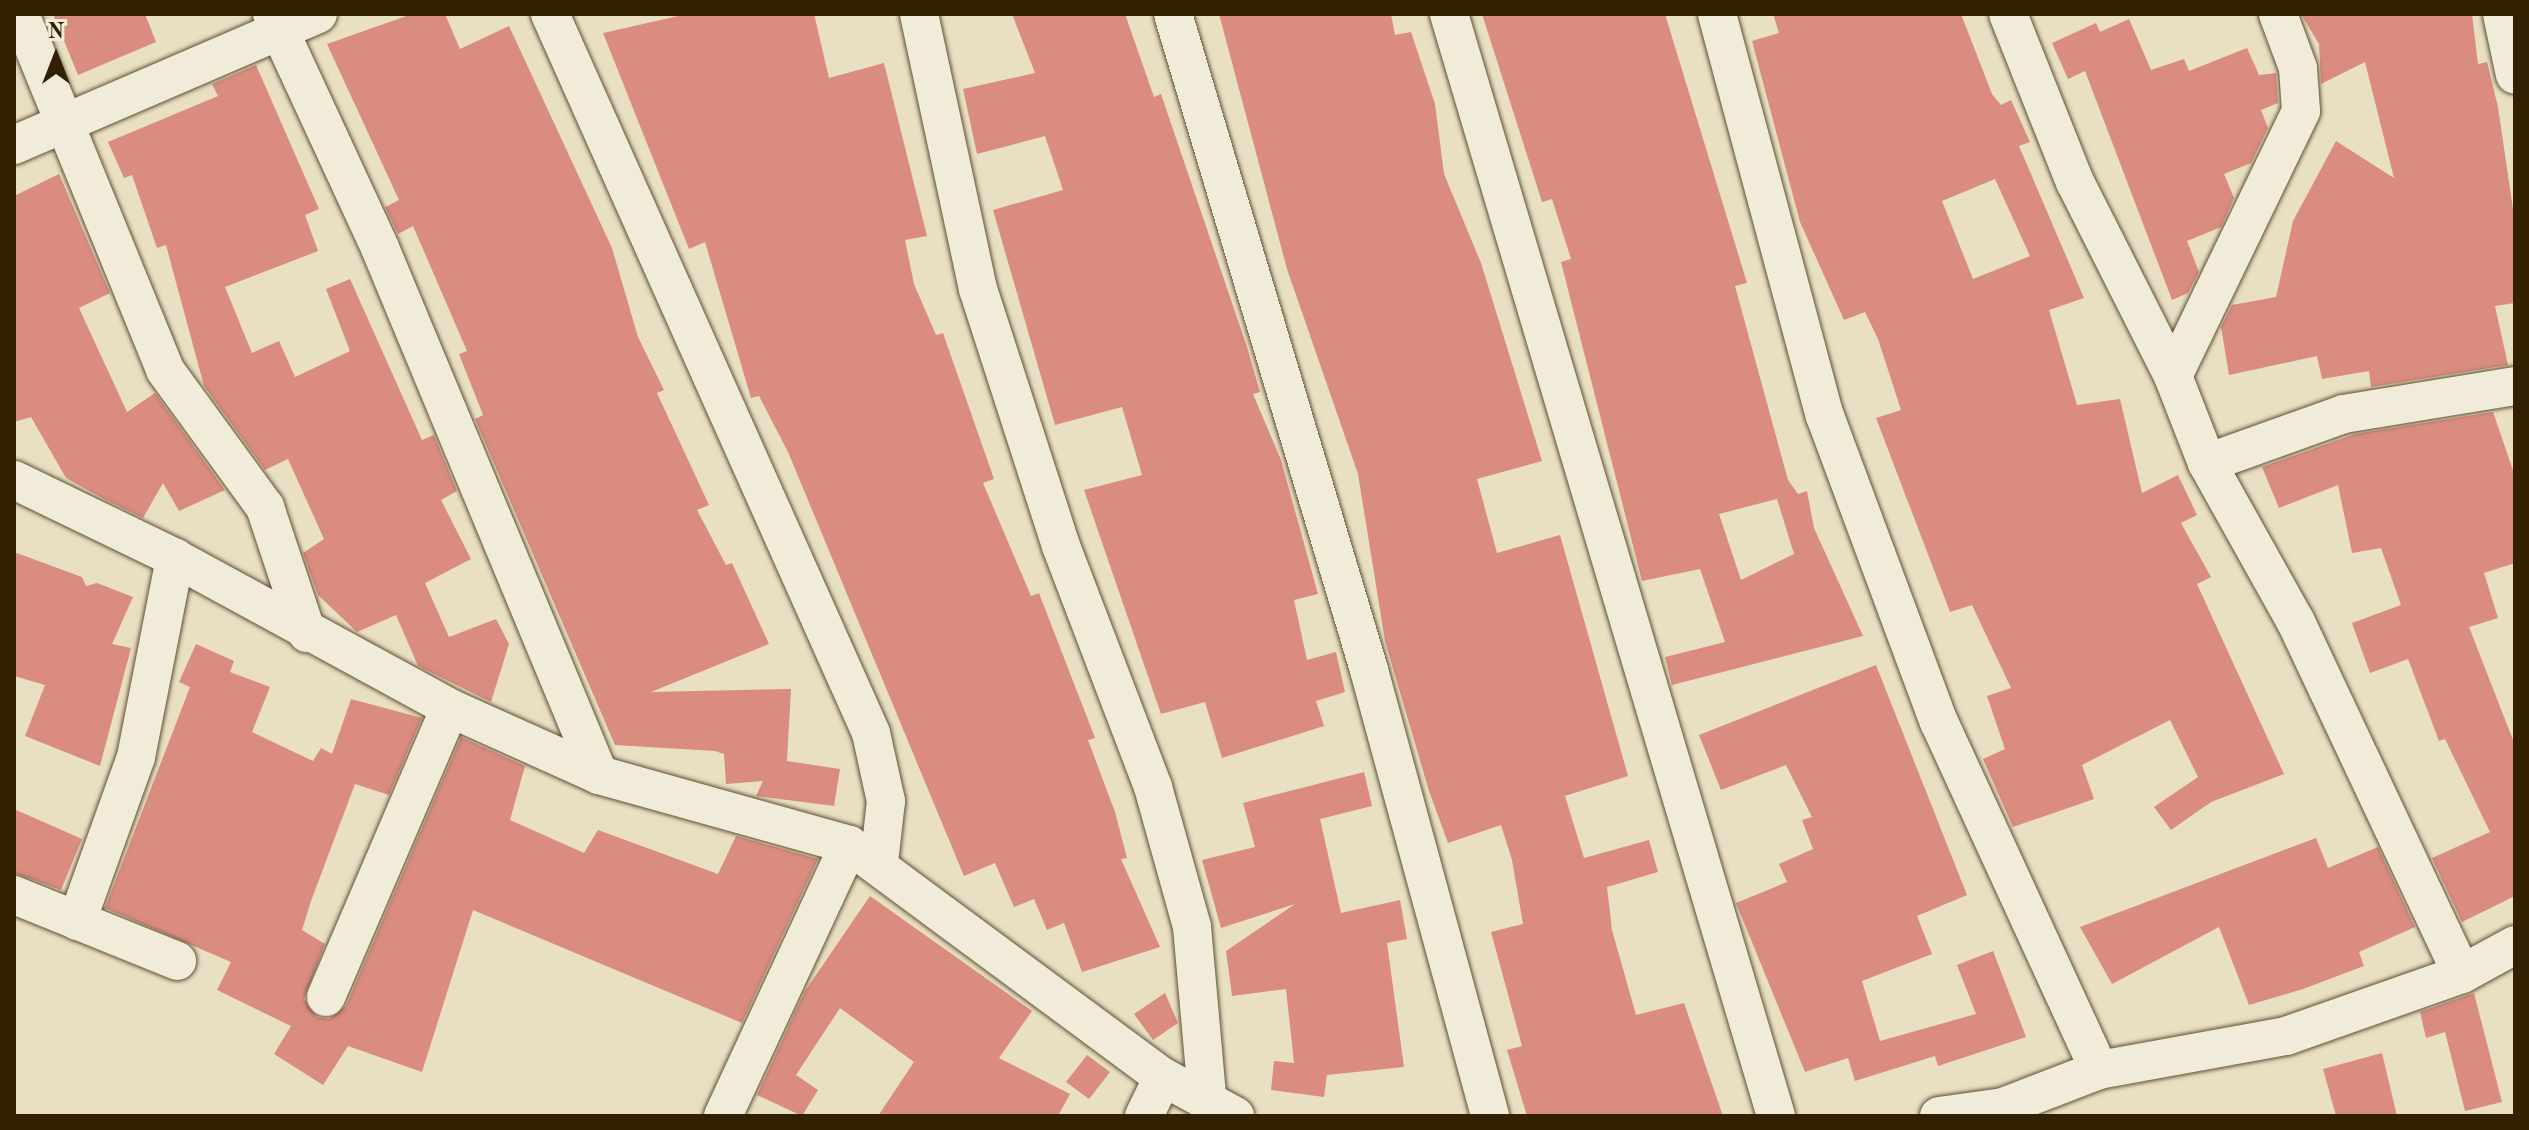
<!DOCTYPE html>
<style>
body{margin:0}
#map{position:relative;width:2529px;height:1130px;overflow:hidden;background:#e9e0c4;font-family:"Old Standard TT",serif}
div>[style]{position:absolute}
.building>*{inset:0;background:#d98c7f}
.roads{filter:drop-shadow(0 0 2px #604f32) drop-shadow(0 0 2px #604f32)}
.minor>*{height:38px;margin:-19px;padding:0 19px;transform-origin:19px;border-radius:19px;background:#f1ebd9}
span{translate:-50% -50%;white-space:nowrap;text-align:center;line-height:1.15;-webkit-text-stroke:7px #f1ebd9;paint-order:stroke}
.frame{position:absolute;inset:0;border:16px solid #331f01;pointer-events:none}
.north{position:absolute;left:16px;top:16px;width:80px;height:80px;-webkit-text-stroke:6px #f1ebd9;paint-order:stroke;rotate:0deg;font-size:22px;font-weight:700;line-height:32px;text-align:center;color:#331f01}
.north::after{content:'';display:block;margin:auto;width:28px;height:36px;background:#331f01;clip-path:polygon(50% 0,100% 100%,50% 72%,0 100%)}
</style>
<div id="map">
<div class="building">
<div style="clip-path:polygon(53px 14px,145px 14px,156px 42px,78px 75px)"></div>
<div style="clip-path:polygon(412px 14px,445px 14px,460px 49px,509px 26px,612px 248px,638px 337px,664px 390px,657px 393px,709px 505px,697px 510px,726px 565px,732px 563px,769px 644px,651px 692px,791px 689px,787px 761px,840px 769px,834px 806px,756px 796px,763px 781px,726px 784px,724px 754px,715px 751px,615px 745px,475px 419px,483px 415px,459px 354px,467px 351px,413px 226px,398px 234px,385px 207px,399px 200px,327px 44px)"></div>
<div style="clip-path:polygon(687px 14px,814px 14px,829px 78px,884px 63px,927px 236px,905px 240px,914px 284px,936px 335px,943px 333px,994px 479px,983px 483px,1031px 596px,1039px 593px,1095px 738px,1088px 740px,1115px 812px,1127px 858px,1121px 859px,1160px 947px,1082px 972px,1064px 923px,1047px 930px,1034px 899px,1014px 907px,995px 863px,964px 876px,788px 452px,759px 396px,751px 398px,705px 242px,689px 249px,603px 33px)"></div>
<div style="clip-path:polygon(1012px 14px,1125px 14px,1154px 97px,1161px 94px,1247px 347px,1260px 392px,1253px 394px,1281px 460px,1318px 594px,1294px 600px,1307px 660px,1336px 652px,1345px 692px,1316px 701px,1324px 726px,1222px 758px,1205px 702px,1161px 714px,1084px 490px,1142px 475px,1122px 407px,1055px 425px,993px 210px,1063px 190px,1045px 136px,977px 154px,963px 89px,1035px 73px)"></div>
<div style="clip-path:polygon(1219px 14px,1391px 14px,1395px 35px,1411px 32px,1435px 104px,1444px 174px,1481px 263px,1542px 461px,1477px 479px,1497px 553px,1560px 535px,1628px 776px,1565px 796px,1584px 858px,1649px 840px,1658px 872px,1607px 887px,1612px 930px,1636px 1015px,1684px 1003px,1723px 1116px,1527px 1116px,1507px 1050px,1522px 1046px,1491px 932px,1523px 924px,1512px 860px,1501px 825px,1448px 843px,1429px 791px,1385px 641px,1358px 474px,1287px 269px)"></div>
<div style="clip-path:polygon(evenodd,1482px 14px,1665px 14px,1747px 283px,1735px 286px,1788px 480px,1798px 494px,1807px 491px,1814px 528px,1863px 636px,1672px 685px,1665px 657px,1725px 642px,1700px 569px,1642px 581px,1561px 262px,1571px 259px,1552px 199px,1542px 202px,1482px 14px,1777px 499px,1794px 554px,1741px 580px,1719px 514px,1777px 499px)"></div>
<div style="clip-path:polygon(evenodd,1773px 14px,1961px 14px,1992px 94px,2001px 105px,2011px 100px,2030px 142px,2019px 146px,2084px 298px,2049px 310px,2077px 405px,2120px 399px,2142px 493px,2178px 475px,2197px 515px,2181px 523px,2211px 577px,2197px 584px,2284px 774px,2211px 802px,2171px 830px,2154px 807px,2198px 777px,2170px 720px,2082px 765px,2094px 799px,2013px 827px,1983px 759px,2005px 749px,1987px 696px,2011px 688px,1972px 605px,1950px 612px,1876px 418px,1901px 410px,1878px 339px,1865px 312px,1844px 320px,1800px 222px,1752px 41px,1779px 33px,1773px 14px,1995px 179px,2030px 256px,1973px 279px,1942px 201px,1995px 179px)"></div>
<div style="clip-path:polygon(2301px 14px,2472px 14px,2478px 64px,2487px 62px,2498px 107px,2515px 223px,2515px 303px,2495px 306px,2508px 365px,2371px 387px,2369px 371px,2322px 379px,2317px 356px,2229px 375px,2221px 327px,2232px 305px,2276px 297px,2293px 221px,2336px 141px,2394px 178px,2365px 62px,2321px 84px,2319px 44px)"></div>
<div style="clip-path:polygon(2129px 19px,2151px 70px,2184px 59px,2189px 71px,2247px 48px,2259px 75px,2276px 73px,2278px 103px,2261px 110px,2268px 128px,2251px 163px,2224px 174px,2234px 198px,2221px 227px,2187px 241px,2199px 272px,2188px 293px,2172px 300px,2085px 71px,2068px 79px,2052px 43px,2096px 23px,2100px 32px)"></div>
<div style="clip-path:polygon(256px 65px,319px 209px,305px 215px,318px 251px,225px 287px,252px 353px,279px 341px,295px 377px,350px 351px,326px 289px,350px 279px,422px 440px,434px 435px,457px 491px,441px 500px,471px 559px,425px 583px,449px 637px,496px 619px,509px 644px,491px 702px,418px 666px,396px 615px,357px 632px,318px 595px,303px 553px,324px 539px,288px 459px,265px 470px,204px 386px,166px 245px,157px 248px,132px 175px,124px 178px,108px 142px,218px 96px,212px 84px)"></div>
<div style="clip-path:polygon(59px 174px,110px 293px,79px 308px,127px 412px,155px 393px,225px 490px,179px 511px,163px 483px,143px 518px,106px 500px,66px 478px,31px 417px,14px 422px,14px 196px)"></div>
<div style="clip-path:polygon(2493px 412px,2515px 476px,2515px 563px,2484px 573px,2498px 618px,2469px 627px,2515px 745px,2515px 896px,2462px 922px,2432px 858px,2490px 832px,2445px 739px,2439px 741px,2408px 659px,2370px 673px,2352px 623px,2401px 605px,2381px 548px,2352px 553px,2338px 485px,2279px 508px,2262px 467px,2355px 434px)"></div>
<div style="clip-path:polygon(14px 552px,82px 577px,86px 586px,97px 583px,133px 597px,112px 644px,131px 648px,100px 766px,25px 736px,45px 685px,14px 676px)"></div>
<div style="clip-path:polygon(196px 644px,234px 661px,230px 672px,270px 687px,252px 732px,313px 761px,321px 748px,332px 754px,351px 699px,422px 718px,389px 795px,355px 784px,311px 901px,302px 930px,325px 944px,304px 999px,317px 1017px,329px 1019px,346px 1006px,461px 737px,525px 766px,510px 820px,584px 853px,598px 830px,718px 874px,736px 836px,818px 859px,742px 1023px,473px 910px,422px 1072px,348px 1046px,323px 1085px,274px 1054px,291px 1026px,217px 990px,231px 962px,105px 908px,190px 687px,179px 682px)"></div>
<div style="clip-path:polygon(1876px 665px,1967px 895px,1917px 916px,1932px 954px,1862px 981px,1880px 1041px,1976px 1014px,1957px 965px,1993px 951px,2026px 1037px,1938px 1066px,1935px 1056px,1855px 1081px,1848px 1058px,1805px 1072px,1736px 903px,1787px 882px,1779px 864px,1813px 849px,1802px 820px,1812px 817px,1786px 765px,1721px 790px,1699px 735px)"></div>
<div style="clip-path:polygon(1364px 772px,1372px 806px,1320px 819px,1341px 913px,1400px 900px,1407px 939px,1387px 943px,1404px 1067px,1327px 1075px,1324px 1097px,1271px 1090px,1274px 1061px,1294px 1063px,1286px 989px,1232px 996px,1226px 951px,1295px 904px,1221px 928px,1202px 860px,1255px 847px,1243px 803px)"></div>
<div style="clip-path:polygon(14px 809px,82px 839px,61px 890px,14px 873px)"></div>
<div style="clip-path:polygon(2316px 838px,2328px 868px,2378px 847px,2415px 927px,2359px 952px,2364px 966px,2303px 989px,2249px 1005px,2219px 927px,2112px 984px,2080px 927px)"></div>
<div style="clip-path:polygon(870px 896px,1032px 1011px,999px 1058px,1070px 1094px,1058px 1116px,878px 1116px,914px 1062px,840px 1008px,796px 1075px,818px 1090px,802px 1116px,757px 1095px,805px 991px)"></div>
<div style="clip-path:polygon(1165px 993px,1178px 1023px,1153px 1040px,1134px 1014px)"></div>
<div style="clip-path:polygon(2474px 993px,2502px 1102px,2465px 1111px,2445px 1032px,2426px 1038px,2420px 1012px)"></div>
<div style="clip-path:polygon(2382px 1053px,2397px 1116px,2336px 1116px,2323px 1069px)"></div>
<div style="clip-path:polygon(1087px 1055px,1110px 1072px,1089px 1099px,1066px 1082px)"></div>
</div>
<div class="roads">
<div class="minor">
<div style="left:20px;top:14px;width:384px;rotate:67.8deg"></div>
<div style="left:165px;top:370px;width:170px;rotate:53.9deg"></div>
<div style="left:265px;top:507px;width:133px;rotate:71.6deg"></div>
<div style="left:272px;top:14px;width:258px;rotate:65.2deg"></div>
<div style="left:380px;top:248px;width:571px;rotate:67.43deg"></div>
<div style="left:550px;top:14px;width:787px;rotate:65.94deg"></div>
<div style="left:871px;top:733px;width:70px;rotate:77.6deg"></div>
<div style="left:886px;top:801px;width:61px;rotate:96.5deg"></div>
<div style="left:919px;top:14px;width:281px;rotate:77.9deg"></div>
<div style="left:978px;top:289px;width:270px;rotate:72.1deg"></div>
<div style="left:1061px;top:546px;width:258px;rotate:69.1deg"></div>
<div style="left:1153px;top:787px;width:145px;rotate:74.4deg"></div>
<div style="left:1192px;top:927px;width:180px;rotate:84.9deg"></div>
<div style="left:1173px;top:14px;width:685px;rotate:73.36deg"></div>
<div style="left:1369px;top:670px;width:462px;rotate:74.8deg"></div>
<div style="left:1449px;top:14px;width:1149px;rotate:73.47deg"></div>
<div style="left:1717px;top:14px;width:416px;rotate:75deg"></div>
<div style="left:1825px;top:416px;width:327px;rotate:69.6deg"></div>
<div style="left:1939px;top:722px;width:383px;rotate:65.3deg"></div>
<div style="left:2008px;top:14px;width:181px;rotate:68.3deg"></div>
<div style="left:2075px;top:182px;width:217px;rotate:63.2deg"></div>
<div style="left:2173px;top:376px;width:93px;rotate:68.7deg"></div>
<div style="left:2207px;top:463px;width:182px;rotate:60.8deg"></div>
<div style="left:2296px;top:622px;width:389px;rotate:64.8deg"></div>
<div style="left:2502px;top:14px;width:62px;rotate:78deg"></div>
<div style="left:14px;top:145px;width:331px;rotate:-23.3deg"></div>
<div style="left:2173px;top:376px;width:294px;rotate:-64.2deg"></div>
<div style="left:2301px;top:111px;width:43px;rotate:-94deg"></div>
<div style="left:2298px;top:68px;width:58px;rotate:-110.3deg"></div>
<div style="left:2207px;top:463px;width:145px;rotate:-19.7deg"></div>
<div style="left:2344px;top:414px;width:173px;rotate:-9.3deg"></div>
<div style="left:14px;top:480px;width:179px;rotate:25.8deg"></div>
<div style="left:175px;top:558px;width:313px;rotate:28.6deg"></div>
<div style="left:450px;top:708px;width:163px;rotate:24.2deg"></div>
<div style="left:599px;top:775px;width:260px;rotate:15.6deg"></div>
<div style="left:849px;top:845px;width:390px;rotate:36.5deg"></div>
<div style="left:1163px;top:1077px;width:82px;rotate:28.4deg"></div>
<div style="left:14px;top:895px;width:176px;rotate:22deg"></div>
<div style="left:77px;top:921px;width:174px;rotate:-70.2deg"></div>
<div style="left:136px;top:757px;width:203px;rotate:-78.9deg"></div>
<div style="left:326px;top:997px;width:314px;rotate:-66.8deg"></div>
<div style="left:723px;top:1116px;width:299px;rotate:-65.1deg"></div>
<div style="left:1144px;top:1116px;width:43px;rotate:-64deg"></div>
<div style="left:1939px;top:1116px;width:65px;rotate:-8deg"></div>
<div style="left:2003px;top:1107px;width:103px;rotate:-21.1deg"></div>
<div style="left:2099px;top:1070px;width:190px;rotate:-10.3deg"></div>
<div style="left:2286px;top:1036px;width:187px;rotate:-19.4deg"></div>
<div style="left:2462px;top:974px;width:60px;rotate:-28.7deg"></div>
</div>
</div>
<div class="frame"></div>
<div class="north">N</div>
</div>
